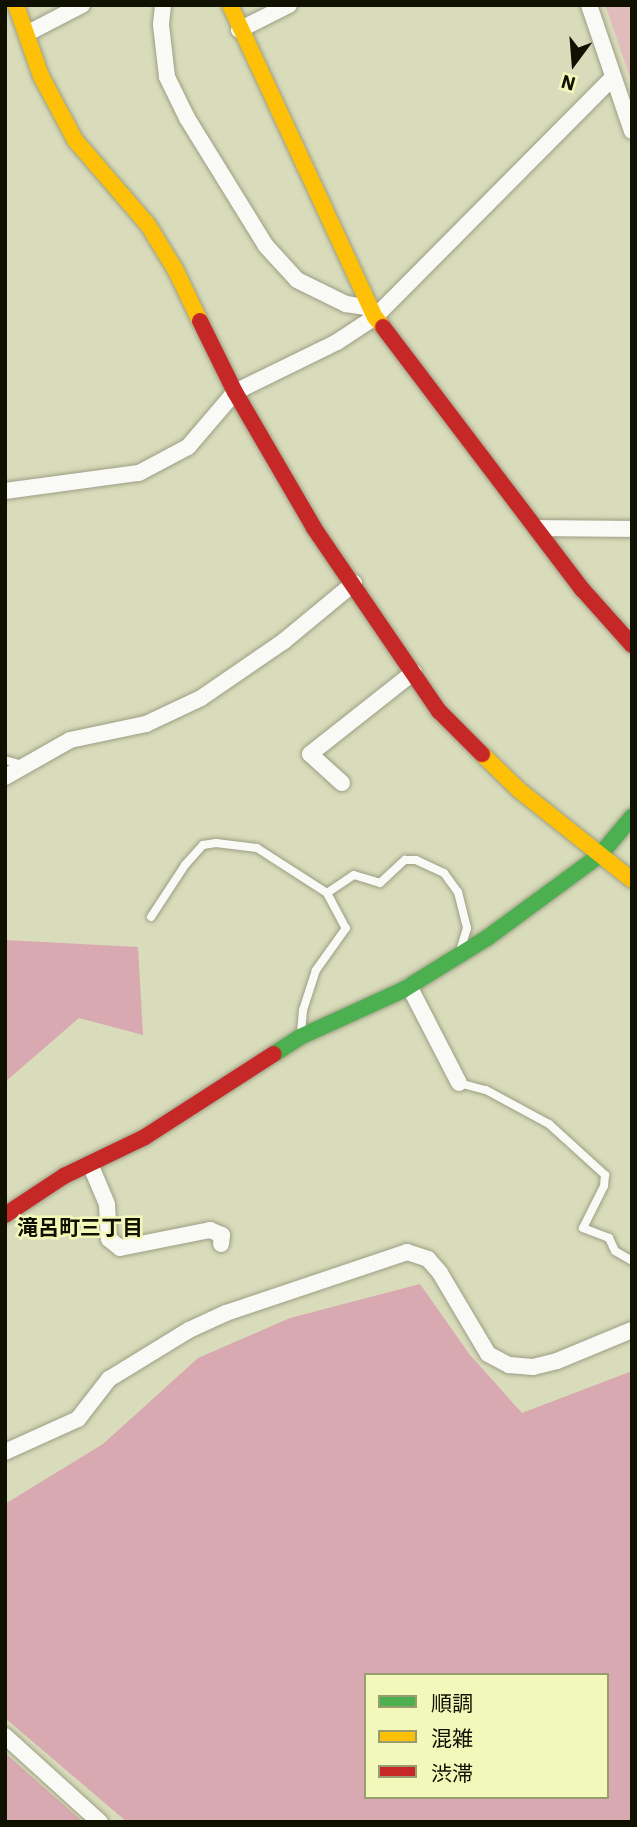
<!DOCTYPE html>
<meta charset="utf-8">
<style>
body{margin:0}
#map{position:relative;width:637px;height:1827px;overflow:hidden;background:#d9dcba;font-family:"IBM Plex Sans","Noto Sans JP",sans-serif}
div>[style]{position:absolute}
.green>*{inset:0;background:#e1bcbd}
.forest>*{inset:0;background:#d8a9b0}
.roads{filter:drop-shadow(0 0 2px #9c9e84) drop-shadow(0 0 2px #9c9e84)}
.lane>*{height:8px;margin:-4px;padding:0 4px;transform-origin:4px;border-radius:4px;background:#f9faf5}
.street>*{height:16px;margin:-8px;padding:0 8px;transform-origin:8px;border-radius:8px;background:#f9faf5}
.fast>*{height:16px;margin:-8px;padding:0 8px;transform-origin:8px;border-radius:8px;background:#4caf50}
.slow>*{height:16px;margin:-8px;padding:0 8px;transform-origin:8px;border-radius:8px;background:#ffc107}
.jam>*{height:16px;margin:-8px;padding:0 8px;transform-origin:8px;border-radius:8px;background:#c62828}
span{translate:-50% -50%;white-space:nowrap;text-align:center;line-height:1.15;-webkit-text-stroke:5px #f2f8b9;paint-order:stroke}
.neighbourhood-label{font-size:21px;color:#110;font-weight:700}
.frame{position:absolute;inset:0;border:7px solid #110;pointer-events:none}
.legend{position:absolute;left:364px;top:1673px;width:245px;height:126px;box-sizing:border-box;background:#f2f8b9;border:2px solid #989c6f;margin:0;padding:9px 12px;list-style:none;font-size:21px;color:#110}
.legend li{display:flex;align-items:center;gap:14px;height:35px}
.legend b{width:35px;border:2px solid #989c6f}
.north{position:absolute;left:539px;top:28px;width:70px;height:70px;-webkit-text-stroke:5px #f2f8b9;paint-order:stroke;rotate:196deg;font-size:19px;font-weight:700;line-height:28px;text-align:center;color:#110}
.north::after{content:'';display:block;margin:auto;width:24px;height:32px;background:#110;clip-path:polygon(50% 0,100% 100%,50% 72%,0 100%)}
</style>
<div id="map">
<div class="green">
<div style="clip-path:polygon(605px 5px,632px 5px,632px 83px,608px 13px)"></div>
</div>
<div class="forest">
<div style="clip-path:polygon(5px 940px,138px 947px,143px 1035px,79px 1018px,5px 1082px)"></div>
<div style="clip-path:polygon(evenodd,420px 1284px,470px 1355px,522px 1413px,632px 1371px,632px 1822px,127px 1822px,5px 1718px,5px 1504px,103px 1444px,198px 1358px,290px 1318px,420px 1284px,366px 1675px,607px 1675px,607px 1797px,366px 1797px,366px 1675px)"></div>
<div style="clip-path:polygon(5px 1753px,83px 1822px,5px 1822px)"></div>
</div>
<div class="roads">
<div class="lane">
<div style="left:5px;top:760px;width:19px;rotate:16deg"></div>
<div style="left:327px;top:893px;width:32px;rotate:-34deg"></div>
<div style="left:354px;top:875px;width:27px;rotate:17deg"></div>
<div style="left:380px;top:883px;width:34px;rotate:-43deg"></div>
<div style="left:405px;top:860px;width:11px"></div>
<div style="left:416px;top:860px;width:31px;rotate:25deg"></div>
<div style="left:444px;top:873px;width:24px;rotate:54deg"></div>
<div style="left:458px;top:892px;width:37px;rotate:76deg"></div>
<div style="left:467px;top:928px;width:21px;rotate:107deg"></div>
<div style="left:151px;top:917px;width:62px;rotate:-56.8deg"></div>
<div style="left:185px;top:865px;width:27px;rotate:-48deg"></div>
<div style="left:203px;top:845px;width:13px;rotate:-9deg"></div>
<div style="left:216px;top:843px;width:41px;rotate:7deg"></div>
<div style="left:257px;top:848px;width:83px;rotate:32.7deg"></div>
<div style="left:327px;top:893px;width:40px;rotate:62deg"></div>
<div style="left:346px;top:928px;width:52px;rotate:125.5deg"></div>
<div style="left:316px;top:970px;width:42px;rotate:108deg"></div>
<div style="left:303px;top:1010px;width:24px;rotate:95deg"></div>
<div style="left:459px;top:1083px;width:28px;rotate:15deg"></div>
<div style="left:486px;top:1090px;width:72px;rotate:28.4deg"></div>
<div style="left:549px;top:1124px;width:76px;rotate:42.3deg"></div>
<div style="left:605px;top:1175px;width:11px;rotate:95deg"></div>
<div style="left:604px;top:1186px;width:47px;rotate:116.6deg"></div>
<div style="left:583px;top:1228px;width:28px;rotate:21deg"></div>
<div style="left:609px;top:1238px;width:14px;rotate:65deg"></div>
<div style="left:615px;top:1251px;width:20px;rotate:30deg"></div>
</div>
<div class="street">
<div style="left:163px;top:5px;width:20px;rotate:96deg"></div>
<div style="left:161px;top:25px;width:52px;rotate:83.4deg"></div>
<div style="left:167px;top:77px;width:46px;rotate:64deg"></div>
<div style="left:187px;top:118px;width:150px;rotate:58.3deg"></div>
<div style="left:266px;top:246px;width:46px;rotate:47.6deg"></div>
<div style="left:297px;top:280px;width:55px;rotate:26.1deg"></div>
<div style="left:346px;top:304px;width:25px;rotate:9deg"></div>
<div style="left:589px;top:5px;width:133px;rotate:71.2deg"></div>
<div style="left:239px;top:30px;width:56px;rotate:-26.6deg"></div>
<div style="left:28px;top:33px;width:61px;rotate:-27.4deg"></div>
<div style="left:5px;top:491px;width:135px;rotate:-7.7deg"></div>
<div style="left:139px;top:473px;width:55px;rotate:-28deg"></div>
<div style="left:188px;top:447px;width:72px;rotate:-49.5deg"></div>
<div style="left:235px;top:392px;width:114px;rotate:-26.1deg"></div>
<div style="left:337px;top:342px;width:45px;rotate:-33.3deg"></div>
<div style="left:375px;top:317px;width:338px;rotate:-45.2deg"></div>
<div style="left:539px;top:528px;width:93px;rotate:0.6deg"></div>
<div style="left:5px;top:777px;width:75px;rotate:-29.6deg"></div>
<div style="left:70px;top:740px;width:78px;rotate:-11.9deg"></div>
<div style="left:146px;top:724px;width:61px;rotate:-25.3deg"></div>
<div style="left:201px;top:698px;width:101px;rotate:-34.5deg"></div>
<div style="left:284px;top:641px;width:91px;rotate:-39.6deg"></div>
<div style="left:342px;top:783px;width:43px;rotate:-137.8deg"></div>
<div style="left:310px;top:754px;width:132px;rotate:-38.3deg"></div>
<div style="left:409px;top:986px;width:109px;rotate:62.7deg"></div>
<div style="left:90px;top:1164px;width:43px;rotate:67deg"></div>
<div style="left:107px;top:1204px;width:35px;rotate:87deg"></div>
<div style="left:109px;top:1239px;width:14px;rotate:39deg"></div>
<div style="left:120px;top:1248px;width:92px;rotate:-11.3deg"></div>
<div style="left:210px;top:1230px;width:13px;rotate:23deg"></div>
<div style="left:222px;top:1235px;width:9px;rotate:96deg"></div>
<div style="left:5px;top:1452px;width:80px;rotate:-24.3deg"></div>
<div style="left:78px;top:1419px;width:51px;rotate:-52.2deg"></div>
<div style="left:109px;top:1379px;width:94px;rotate:-31.5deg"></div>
<div style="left:189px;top:1330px;width:41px;rotate:-24.7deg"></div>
<div style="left:226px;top:1313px;width:191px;rotate:-18.6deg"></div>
<div style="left:407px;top:1252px;width:22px;rotate:18deg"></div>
<div style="left:428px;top:1259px;width:18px;rotate:49deg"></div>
<div style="left:440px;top:1273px;width:94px;rotate:59.3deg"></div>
<div style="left:488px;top:1354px;width:24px;rotate:28deg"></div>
<div style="left:509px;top:1365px;width:24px;rotate:5deg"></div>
<div style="left:533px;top:1367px;width:25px;rotate:-14deg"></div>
<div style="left:557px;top:1361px;width:81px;rotate:-22.5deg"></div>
<div style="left:5px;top:1736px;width:128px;rotate:42.2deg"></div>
</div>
<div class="fast">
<div style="left:274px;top:1054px;width:31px;rotate:-33deg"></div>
<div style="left:300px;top:1037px;width:113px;rotate:-24.5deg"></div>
<div style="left:403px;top:990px;width:99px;rotate:-31.8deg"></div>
<div style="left:487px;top:938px;width:140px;rotate:-36.3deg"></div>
<div style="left:600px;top:855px;width:50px;rotate:-49.9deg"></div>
</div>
<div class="slow">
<div style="left:16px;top:5px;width:75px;rotate:70.6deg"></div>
<div style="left:41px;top:76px;width:72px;rotate:62deg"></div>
<div style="left:75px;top:140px;width:112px;rotate:49.3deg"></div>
<div style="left:148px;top:225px;width:52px;rotate:58.5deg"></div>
<div style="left:175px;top:269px;width:58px;rotate:64.3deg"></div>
<div style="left:230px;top:5px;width:344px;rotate:65.1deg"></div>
<div style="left:375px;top:317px;width:13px;rotate:51deg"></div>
<div style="left:482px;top:754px;width:52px;rotate:44.2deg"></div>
<div style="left:519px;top:790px;width:144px;rotate:38.5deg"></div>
</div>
<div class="jam">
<div style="left:200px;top:321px;width:79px;rotate:63.8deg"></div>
<div style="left:235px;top:392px;width:157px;rotate:59.8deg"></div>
<div style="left:314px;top:528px;width:222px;rotate:55.7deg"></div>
<div style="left:439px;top:711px;width:61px;rotate:45deg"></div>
<div style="left:383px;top:327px;width:329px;rotate:52.8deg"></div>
<div style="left:582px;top:589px;width:75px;rotate:48.2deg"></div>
<div style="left:5px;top:1215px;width:71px;rotate:-33.5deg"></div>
<div style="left:64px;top:1176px;width:90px;rotate:-25.7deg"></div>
<div style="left:145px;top:1137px;width:153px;rotate:-32.8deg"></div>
</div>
</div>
<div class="neighbourhood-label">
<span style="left:80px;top:1227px">滝呂町三丁目</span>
</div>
<div class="frame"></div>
<ul class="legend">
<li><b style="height:9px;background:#4caf50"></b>順調</li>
<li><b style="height:9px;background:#ffc107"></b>混雑</li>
<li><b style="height:9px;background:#c62828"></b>渋滞</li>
</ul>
<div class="north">N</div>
</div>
